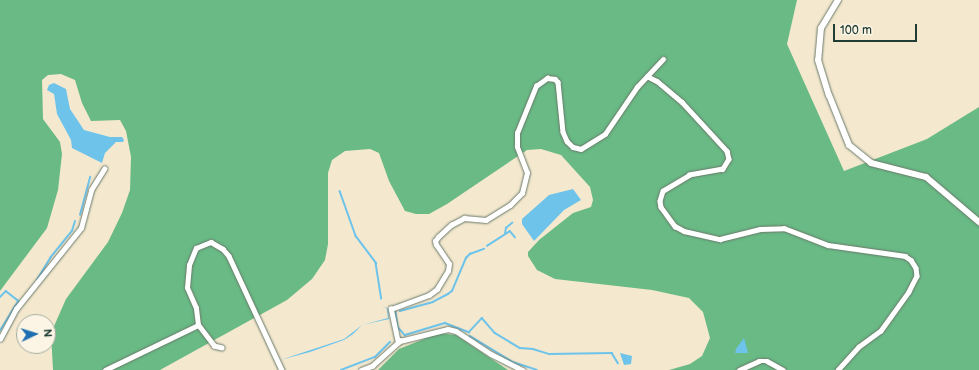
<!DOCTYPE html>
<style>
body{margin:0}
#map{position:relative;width:979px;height:370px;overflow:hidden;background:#f4e9cf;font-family:"Balsamiq Sans",sans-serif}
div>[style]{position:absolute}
.forest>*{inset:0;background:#69ba85}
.water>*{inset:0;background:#6dc3ea}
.stream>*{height:1.5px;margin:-0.75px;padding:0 0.75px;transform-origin:0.75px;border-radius:0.75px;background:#6dc3ea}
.roads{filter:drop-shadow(0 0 1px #6a796a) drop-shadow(0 0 1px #6a796a)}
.street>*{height:4.5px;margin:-2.25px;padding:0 2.25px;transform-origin:2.25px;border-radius:2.25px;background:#fff}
.secondary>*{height:6px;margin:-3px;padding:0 3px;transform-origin:3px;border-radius:3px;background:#fff}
span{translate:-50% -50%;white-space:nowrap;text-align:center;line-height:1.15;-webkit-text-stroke:3.5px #fcf5e5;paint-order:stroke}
.north{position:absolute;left:16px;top:314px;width:40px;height:40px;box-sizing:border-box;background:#fcf5e5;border:1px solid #a4ab9e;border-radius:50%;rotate:86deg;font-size:11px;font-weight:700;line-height:16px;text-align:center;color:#1f3d34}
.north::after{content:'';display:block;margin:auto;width:14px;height:18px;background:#1f6fb2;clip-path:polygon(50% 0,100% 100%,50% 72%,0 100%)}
.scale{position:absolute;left:833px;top:24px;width:84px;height:18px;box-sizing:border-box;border:2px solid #1f3d34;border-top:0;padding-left:5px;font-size:12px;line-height:14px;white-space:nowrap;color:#1f3d34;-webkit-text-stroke:3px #fcf5e5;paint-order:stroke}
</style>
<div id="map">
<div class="forest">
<div style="clip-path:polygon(0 0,797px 0,787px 44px,844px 171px,927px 139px,979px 107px,979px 370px,669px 370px,690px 364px,702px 356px,710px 338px,703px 312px,689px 298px,652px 290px,555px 279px,537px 270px,528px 256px,528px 252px,539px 240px,573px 213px,591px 207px,593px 200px,590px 187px,561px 155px,541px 149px,527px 150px,447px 204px,429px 214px,416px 214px,405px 211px,389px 181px,379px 153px,370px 149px,345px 151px,332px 160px,328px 173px,328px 244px,325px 260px,312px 279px,287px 300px,160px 370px,53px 370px,51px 333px,66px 299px,108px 242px,122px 213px,130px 190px,131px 157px,126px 131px,120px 120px,91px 121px,82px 103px,75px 80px,61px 74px,48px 75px,42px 80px,43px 119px,60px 142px,62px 154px,58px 190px,47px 228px,0 291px)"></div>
<div style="clip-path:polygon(439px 333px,456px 335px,508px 370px,378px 370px,399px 349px)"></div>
</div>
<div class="water">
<div style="clip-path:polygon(54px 83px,66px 89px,70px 109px,84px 130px,110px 137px,122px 137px,124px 140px,123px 142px,116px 142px,105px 153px,102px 163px,72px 148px,71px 140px,57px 114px,54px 94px,47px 90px,49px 85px)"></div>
<div style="clip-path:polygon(573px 189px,581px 200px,564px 210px,534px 241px,522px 224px,522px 219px,549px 195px)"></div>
<div style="clip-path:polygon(382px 305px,388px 309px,389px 319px,362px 325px,353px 334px,344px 340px,310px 352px,280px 360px,344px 339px,362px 325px,388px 318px,387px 309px)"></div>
<div style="clip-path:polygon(744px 338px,748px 353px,735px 353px,736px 349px)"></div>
<div style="clip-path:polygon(620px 353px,632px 356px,631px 364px,624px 365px)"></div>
</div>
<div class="stream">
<div style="left:340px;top:191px;width:48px;rotate:70.4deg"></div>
<div style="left:356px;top:236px;width:34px;rotate:53deg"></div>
<div style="left:376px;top:263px;width:36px;rotate:81deg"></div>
<div style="left:80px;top:215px;width:39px;rotate:-75deg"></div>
<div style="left:505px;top:234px;width:6px;rotate:-81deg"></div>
<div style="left:506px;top:228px;width:8px;rotate:-40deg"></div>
<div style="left:487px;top:246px;width:27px;rotate:-33deg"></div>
<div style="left:510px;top:231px;width:8px;rotate:50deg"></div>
<div style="left:37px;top:280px;width:26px;rotate:-59deg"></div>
<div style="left:50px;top:258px;width:35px;rotate:-51deg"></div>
<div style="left:72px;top:231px;width:10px;rotate:-73deg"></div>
<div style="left:0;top:297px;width:8px;rotate:-45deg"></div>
<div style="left:6px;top:291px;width:16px;rotate:38deg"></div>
<div style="left:19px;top:301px;width:36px;rotate:122deg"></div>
<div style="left:400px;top:311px;width:34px;rotate:-15deg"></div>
<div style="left:433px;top:302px;width:17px;rotate:-28deg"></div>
<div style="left:448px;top:294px;width:5px;rotate:-37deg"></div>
<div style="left:452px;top:291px;width:36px;rotate:-67deg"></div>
<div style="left:466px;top:258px;width:6px;rotate:-45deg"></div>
<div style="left:470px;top:254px;width:15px;rotate:-20deg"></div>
<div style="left:396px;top:312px;width:15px;rotate:82deg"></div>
<div style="left:398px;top:327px;width:11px;rotate:49deg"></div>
<div style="left:405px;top:335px;width:42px;rotate:-16.7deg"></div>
<div style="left:445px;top:323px;width:26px;rotate:21deg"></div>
<div style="left:469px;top:332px;width:19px;rotate:-47deg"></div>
<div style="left:482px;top:318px;width:20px;rotate:49deg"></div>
<div style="left:495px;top:333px;width:29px;rotate:31deg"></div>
<div style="left:520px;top:348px;width:13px;rotate:4deg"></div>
<div style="left:533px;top:349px;width:17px;rotate:17deg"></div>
<div style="left:549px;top:354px;width:63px;rotate:-0.9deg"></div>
<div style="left:612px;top:353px;width:12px;rotate:59deg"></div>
<div style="left:470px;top:336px;width:50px;rotate:31.2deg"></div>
<div style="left:513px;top:362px;width:25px;rotate:18deg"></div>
<div style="left:341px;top:370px;width:36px;rotate:-21deg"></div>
<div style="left:375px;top:357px;width:21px;rotate:-45deg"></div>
</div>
<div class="roads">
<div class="street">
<div style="left:647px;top:76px;width:11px;rotate:27deg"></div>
<div style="left:657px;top:81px;width:33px;rotate:40deg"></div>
<div style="left:682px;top:102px;width:67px;rotate:47.4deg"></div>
<div style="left:727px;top:151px;width:8px;rotate:76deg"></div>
<div style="left:729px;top:159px;width:12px;rotate:121deg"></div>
<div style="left:723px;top:169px;width:34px;rotate:170deg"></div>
<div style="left:690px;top:175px;width:31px;rotate:149deg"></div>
<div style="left:663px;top:191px;width:10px;rotate:107deg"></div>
<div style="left:660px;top:201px;width:6px;rotate:81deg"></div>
<div style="left:661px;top:207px;width:24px;rotate:54deg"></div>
<div style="left:675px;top:226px;width:10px;rotate:29deg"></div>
<div style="left:684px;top:231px;width:37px;rotate:13deg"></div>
<div style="left:720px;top:239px;width:41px;rotate:-14deg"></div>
<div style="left:760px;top:229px;width:24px;rotate:-2deg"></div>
<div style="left:784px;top:228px;width:47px;rotate:21.1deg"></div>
<div style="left:828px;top:245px;width:78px;rotate:8.1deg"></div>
<div style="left:905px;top:256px;width:7px;rotate:34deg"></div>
<div style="left:911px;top:260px;width:9px;rotate:58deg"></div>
<div style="left:916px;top:268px;width:8px;rotate:83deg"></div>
<div style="left:917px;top:276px;width:18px;rotate:117deg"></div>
<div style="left:909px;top:292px;width:48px;rotate:125.7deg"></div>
<div style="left:881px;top:331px;width:27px;rotate:144deg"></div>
<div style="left:859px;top:347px;width:31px;rotate:132deg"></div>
<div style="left:0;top:339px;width:34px;rotate:-62deg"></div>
<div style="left:16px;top:309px;width:104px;rotate:-51.3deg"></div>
<div style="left:81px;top:228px;width:39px;rotate:-75deg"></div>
<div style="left:91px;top:190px;width:25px;rotate:-58deg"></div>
<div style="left:398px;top:343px;width:35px;rotate:-102deg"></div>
<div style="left:391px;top:309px;width:40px;rotate:-20.2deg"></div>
<div style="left:429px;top:295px;width:10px;rotate:-37deg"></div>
<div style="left:437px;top:289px;width:21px;rotate:-59deg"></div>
<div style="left:448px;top:271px;width:7px;rotate:-82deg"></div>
<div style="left:449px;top:264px;width:23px;rotate:-124deg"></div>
<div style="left:436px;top:245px;width:4px;rotate:-104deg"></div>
<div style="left:435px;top:241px;width:5px;rotate:-53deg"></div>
<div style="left:438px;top:237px;width:18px;rotate:-43deg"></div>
<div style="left:451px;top:225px;width:15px;rotate:-28deg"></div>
<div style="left:464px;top:218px;width:22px;rotate:5deg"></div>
<div style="left:486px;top:220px;width:28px;rotate:-32deg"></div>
<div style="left:510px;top:205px;width:17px;rotate:-45deg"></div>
<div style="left:522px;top:193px;width:21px;rotate:-76deg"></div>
<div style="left:527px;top:173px;width:28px;rotate:-111deg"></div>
<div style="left:517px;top:147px;width:14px;rotate:-90deg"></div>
<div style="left:517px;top:133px;width:51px;rotate:-68deg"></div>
<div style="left:536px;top:86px;width:14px;rotate:-36deg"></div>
<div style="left:547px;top:78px;width:8px;rotate:7deg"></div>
<div style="left:555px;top:79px;width:4px;rotate:45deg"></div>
<div style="left:558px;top:82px;width:50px;rotate:84.3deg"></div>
<div style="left:563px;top:132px;width:10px;rotate:66deg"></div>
<div style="left:567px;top:141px;width:8px;rotate:45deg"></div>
<div style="left:573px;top:147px;width:8px;rotate:14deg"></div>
<div style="left:581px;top:149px;width:28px;rotate:-32deg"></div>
<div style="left:605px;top:134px;width:57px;rotate:-55.8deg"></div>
<div style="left:637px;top:87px;width:38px;rotate:-47deg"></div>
<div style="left:222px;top:348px;width:8px;rotate:-166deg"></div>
<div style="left:214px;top:346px;width:26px;rotate:-127deg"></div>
<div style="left:198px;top:325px;width:17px;rotate:-97deg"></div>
<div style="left:196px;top:308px;width:22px;rotate:-114deg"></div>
<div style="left:187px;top:288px;width:23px;rotate:-85deg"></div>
<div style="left:189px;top:265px;width:18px;rotate:-68deg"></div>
<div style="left:196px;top:248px;width:16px;rotate:-22deg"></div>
<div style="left:211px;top:242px;width:14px;rotate:30deg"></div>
<div style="left:223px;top:249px;width:9px;rotate:49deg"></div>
<div style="left:229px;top:256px;width:126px;rotate:65.1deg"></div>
<div style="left:105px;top:370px;width:103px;rotate:-25.8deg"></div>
<div style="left:361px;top:370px;width:12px;rotate:-20deg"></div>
<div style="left:372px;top:366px;width:38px;rotate:-42deg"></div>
<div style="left:400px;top:341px;width:49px;rotate:-14deg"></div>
<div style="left:448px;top:329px;width:8px;rotate:14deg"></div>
<div style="left:456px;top:331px;width:42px;rotate:33.3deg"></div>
<div style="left:491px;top:354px;width:36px;rotate:27deg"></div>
<div style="left:739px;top:370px;width:22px;rotate:-24deg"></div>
<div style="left:759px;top:361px;width:8px"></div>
<div style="left:767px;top:361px;width:18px;rotate:29deg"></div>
</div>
<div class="secondary">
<div style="left:838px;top:0;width:33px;rotate:121deg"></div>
<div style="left:821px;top:28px;width:32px;rotate:95deg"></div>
<div style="left:818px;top:60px;width:37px;rotate:73deg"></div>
<div style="left:829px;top:95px;width:54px;rotate:68.2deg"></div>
<div style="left:849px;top:145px;width:28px;rotate:39deg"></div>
<div style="left:871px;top:163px;width:57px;rotate:14.3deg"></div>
<div style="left:926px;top:177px;width:70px;rotate:40.3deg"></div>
</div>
</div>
<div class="north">N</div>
<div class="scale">100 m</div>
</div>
